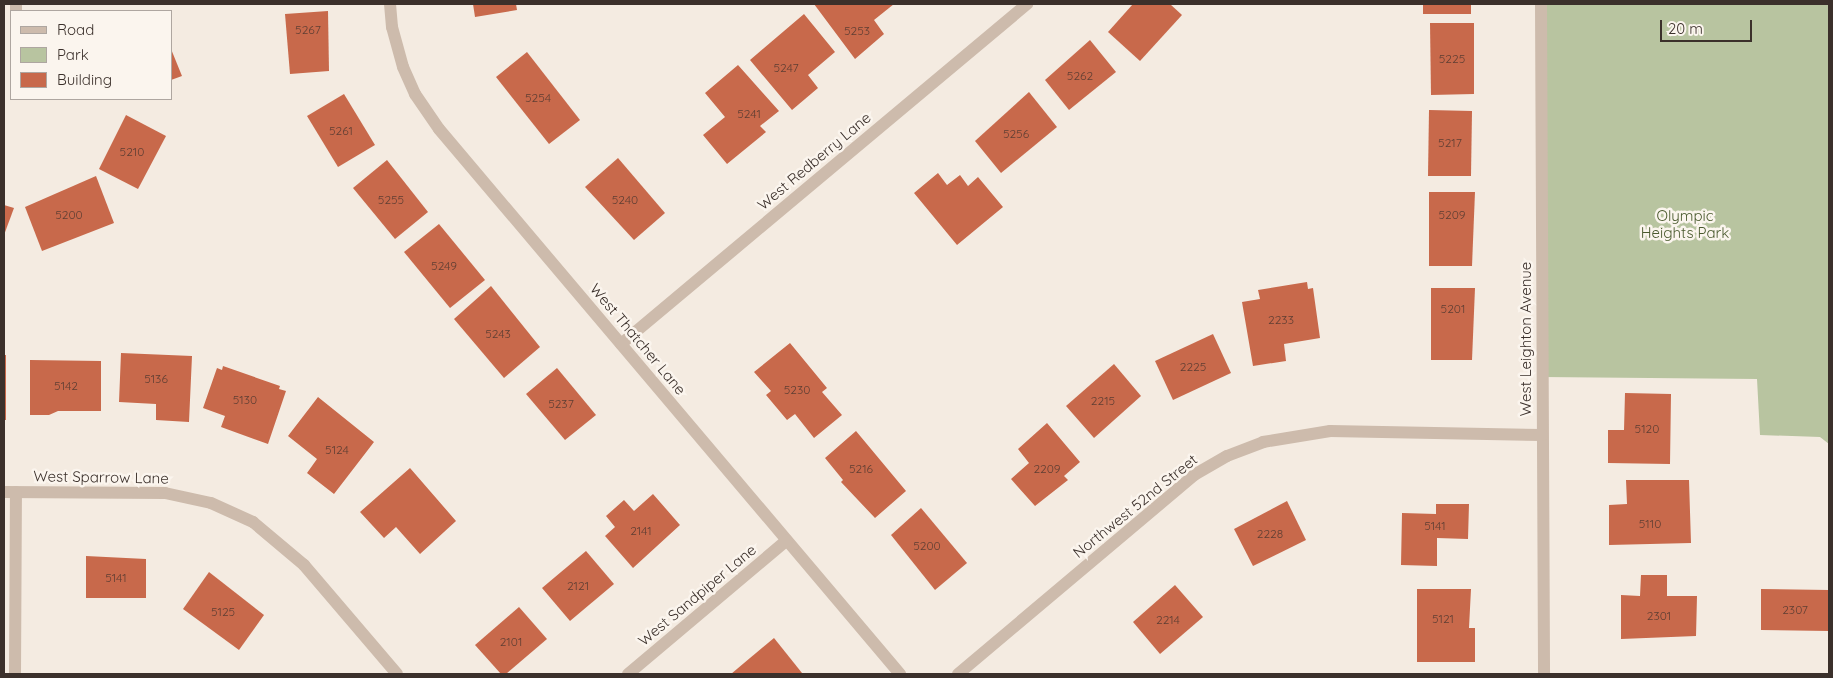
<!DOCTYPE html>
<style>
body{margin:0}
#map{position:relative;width:1833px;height:678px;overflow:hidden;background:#f4ebe1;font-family:Quicksand,sans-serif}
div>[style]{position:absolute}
.green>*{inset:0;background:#b8c4a0}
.building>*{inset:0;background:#c8694b}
.street>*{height:12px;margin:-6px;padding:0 6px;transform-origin:6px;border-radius:6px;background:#cdbbac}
span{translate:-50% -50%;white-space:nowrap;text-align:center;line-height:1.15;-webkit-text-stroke:5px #fbf5ee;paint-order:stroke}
.number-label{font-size:12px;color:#5e3e33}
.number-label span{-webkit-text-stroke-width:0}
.street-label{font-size:15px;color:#3b302b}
.park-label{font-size:15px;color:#4a5a2e}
.frame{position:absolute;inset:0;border:5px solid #3b302b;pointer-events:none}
.legend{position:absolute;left:10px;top:10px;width:162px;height:90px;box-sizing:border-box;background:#fbf5ee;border:1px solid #aea6a0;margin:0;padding:6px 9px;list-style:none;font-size:15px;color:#3b302b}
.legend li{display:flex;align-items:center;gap:10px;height:25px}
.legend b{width:25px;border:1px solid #aea6a0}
.scale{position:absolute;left:1660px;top:20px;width:92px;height:22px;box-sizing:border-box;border:2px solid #3b302b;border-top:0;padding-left:6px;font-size:15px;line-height:18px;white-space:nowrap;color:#3b302b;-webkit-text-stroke:4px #fbf5ee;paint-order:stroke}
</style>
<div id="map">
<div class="green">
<div style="clip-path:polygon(1541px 4px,1829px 4px,1829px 444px,1820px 437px,1760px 435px,1757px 379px,1543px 377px)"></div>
</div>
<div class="building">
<div style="clip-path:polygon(473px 4px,516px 4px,517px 10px,475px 17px)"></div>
<div style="clip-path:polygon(814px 4px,894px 4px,874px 20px,884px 34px,855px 59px)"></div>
<div style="clip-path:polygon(1133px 4px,1170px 4px,1182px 15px,1140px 61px,1108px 32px)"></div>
<div style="clip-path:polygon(1423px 4px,1471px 4px,1471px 14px,1423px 14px)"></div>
<div style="clip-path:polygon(328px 11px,329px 71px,290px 74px,285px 14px)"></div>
<div style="clip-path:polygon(804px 14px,835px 52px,808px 75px,818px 88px,792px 110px,750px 60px)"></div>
<div style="clip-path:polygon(1430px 23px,1474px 23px,1474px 94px,1431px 95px)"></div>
<div style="clip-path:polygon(1090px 40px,1116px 72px,1069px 110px,1045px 80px)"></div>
<div style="clip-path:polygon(171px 49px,182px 76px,171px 80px)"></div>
<div style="clip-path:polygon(527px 52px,580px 120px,549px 144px,496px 77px)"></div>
<div style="clip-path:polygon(738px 65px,779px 111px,760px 126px,766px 132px,727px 164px,703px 135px,725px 117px,705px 93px)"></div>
<div style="clip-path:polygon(1029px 92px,1057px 127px,1001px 173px,975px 141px)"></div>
<div style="clip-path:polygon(344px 94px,375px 145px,338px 167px,307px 116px)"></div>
<div style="clip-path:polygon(1429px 110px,1472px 111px,1471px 176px,1428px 176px)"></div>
<div style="clip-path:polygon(126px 115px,166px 136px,138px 189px,99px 169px)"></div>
<div style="clip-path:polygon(618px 158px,665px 213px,634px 240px,585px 187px)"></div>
<div style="clip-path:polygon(387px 160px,428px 212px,395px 239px,353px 188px)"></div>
<div style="clip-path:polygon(938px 173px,947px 185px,960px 175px,968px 186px,978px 177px,1003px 207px,957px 245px,914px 193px)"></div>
<div style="clip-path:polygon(96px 176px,114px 223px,42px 251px,25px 207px)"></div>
<div style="clip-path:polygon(1429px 192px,1475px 192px,1472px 266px,1429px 266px)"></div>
<div style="clip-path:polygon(4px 205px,14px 208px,4px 235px)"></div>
<div style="clip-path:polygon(439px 224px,485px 280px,450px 308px,404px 252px)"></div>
<div style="clip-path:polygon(1307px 282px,1308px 289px,1313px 288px,1320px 338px,1284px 344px,1286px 361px,1253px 366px,1242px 302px,1260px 299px,1258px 290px)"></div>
<div style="clip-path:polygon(491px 286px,540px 347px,504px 378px,454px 319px)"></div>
<div style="clip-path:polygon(1431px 288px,1475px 288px,1472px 360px,1431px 360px)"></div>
<div style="clip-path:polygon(1213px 334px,1231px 373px,1173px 400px,1155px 361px)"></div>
<div style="clip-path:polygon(790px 343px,827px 388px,822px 392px,842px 415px,814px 438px,795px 414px,787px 420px,766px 395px,771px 391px,754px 372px)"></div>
<div style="clip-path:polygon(121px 353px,192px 356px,189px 422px,156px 420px,156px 404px,119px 402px)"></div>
<div style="clip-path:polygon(4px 355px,6px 355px,6px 420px,4px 420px)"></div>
<div style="clip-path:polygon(30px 360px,101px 361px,101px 411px,58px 411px,49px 415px,30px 415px)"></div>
<div style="clip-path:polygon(1114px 364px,1141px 396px,1094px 438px,1066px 406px)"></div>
<div style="clip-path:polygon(223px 366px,280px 386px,279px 389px,286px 391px,268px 444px,221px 427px,225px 416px,203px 408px,217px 368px,222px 370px)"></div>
<div style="clip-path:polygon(557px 368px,596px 415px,565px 440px,526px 394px)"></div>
<div style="clip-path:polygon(1625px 393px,1671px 394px,1670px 464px,1608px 463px,1608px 430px,1624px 430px)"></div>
<div style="clip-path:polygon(318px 397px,374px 442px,334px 494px,307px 473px,317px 459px,288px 436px)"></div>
<div style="clip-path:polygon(1047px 423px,1080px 462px,1064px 476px,1068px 480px,1035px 506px,1011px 479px,1029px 463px,1018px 449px)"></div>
<div style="clip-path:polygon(856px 431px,906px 491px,875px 518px,841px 482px,843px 480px,825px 458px)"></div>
<div style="clip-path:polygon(410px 468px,456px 521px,420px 554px,396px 527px,384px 538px,360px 512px)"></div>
<div style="clip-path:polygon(1626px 480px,1689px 480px,1691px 543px,1609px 545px,1609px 505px,1627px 504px)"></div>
<div style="clip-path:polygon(653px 494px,680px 525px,633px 568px,605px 536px,615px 527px,606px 516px,624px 500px,634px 511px)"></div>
<div style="clip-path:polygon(1287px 501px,1306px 540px,1253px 566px,1234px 529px)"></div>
<div style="clip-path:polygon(1436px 504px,1469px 504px,1468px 539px,1437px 538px,1437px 566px,1401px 565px,1402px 513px,1436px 514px)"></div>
<div style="clip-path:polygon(921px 508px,967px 563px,935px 590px,891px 535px)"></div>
<div style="clip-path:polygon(586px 551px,614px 584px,570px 621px,542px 588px)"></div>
<div style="clip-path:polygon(86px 556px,146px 559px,146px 598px,86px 598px)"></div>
<div style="clip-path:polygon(209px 572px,264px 615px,239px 650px,183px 609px)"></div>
<div style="clip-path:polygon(1641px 575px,1667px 575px,1667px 596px,1697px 596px,1696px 636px,1621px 639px,1621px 595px,1640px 596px)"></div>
<div style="clip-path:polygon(1175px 585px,1203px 617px,1160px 654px,1133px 622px)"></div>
<div style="clip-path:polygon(1417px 589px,1471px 589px,1469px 628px,1475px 628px,1475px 662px,1417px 662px)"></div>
<div style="clip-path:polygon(1761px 589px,1829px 590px,1829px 631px,1761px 630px)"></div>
<div style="clip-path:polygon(519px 607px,547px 639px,506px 674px,501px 674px,475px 645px)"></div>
<div style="clip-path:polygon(774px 638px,802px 673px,731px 674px)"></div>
</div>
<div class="street">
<div style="left:16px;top:4px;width:7px;rotate:90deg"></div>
<div style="left:390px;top:4px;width:23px;rotate:85deg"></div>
<div style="left:392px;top:27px;width:41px;rotate:74.6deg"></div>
<div style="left:403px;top:67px;width:30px;rotate:66deg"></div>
<div style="left:415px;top:94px;width:42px;rotate:55.6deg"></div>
<div style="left:439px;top:129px;width:714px;rotate:49.77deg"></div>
<div style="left:1541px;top:4px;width:670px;rotate:89.74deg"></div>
<div style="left:621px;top:344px;width:530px;rotate:-39.94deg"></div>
<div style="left:4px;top:492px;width:161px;rotate:0.4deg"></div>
<div style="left:165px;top:493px;width:47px;rotate:12.3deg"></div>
<div style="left:211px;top:503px;width:46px;rotate:24.3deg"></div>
<div style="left:253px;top:522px;width:67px;rotate:40.1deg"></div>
<div style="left:304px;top:565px;width:143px;rotate:49.5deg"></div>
<div style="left:15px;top:674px;width:182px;rotate:-89.7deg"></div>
<div style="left:628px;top:674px;width:207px;rotate:-40.1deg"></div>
<div style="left:958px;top:674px;width:309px;rotate:-40.1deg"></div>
<div style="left:1194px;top:475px;width:38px;rotate:-30deg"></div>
<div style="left:1227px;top:456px;width:39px;rotate:-21deg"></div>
<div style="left:1263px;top:442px;width:68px;rotate:-9.3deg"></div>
<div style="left:1330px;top:431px;width:212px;rotate:1.1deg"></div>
</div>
<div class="number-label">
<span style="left:308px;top:30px">5267</span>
<span style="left:857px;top:31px">5253</span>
<span style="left:1452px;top:59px">5225</span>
<span style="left:786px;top:68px">5247</span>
<span style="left:1080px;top:76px">5262</span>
<span style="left:538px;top:98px">5254</span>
<span style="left:749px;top:114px">5241</span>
<span style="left:341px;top:131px">5261</span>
<span style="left:1016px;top:134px">5256</span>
<span style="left:1450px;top:143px">5217</span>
<span style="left:132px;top:152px">5210</span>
<span style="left:391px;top:200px">5255</span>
<span style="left:625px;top:200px">5240</span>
<span style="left:69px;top:215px">5200</span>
<span style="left:1452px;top:215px">5209</span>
<span style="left:444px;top:266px">5249</span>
<span style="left:1453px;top:309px">5201</span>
<span style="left:1281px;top:320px">2233</span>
<span style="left:498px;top:334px">5243</span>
<span style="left:1193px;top:367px">2225</span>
<span style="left:156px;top:379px">5136</span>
<span style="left:66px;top:386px">5142</span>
<span style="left:797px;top:390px">5230</span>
<span style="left:245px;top:400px">5130</span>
<span style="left:1103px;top:401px">2215</span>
<span style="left:561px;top:404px">5237</span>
<span style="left:1647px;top:429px">5120</span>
<span style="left:337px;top:450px">5124</span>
<span style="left:861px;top:469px">5216</span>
<span style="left:1047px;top:469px">2209</span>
<span style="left:1650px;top:524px">5110</span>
<span style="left:1435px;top:526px">5141</span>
<span style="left:641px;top:531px">2141</span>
<span style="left:1270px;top:534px">2228</span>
<span style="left:927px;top:546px">5200</span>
<span style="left:116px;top:578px">5141</span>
<span style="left:578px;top:586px">2121</span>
<span style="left:1795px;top:610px">2307</span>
<span style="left:223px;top:612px">5125</span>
<span style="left:1659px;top:616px">2301</span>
<span style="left:1443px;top:619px">5121</span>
<span style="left:1168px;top:620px">2214</span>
<span style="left:511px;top:642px">2101</span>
</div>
<div class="street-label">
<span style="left:814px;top:161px;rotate:-40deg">West Redberry Lane</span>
<span style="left:638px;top:339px;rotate:50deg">West Thatcher Lane</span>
<span style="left:1526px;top:339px;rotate:-90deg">West Leighton Avenue</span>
<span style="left:101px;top:477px;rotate:1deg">West Sparrow Lane</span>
<span style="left:1135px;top:506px;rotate:-39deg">Northwest 52nd Street</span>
<span style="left:697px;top:595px;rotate:-40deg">West Sandpiper Lane</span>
</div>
<div class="park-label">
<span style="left:1685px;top:224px">Olympic<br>Heights Park</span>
</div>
<div class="frame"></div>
<ul class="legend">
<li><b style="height:6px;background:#cdbbac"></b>Road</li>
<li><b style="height:14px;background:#b8c4a0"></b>Park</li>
<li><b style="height:14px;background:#c8694b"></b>Building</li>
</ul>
<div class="scale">20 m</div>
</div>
